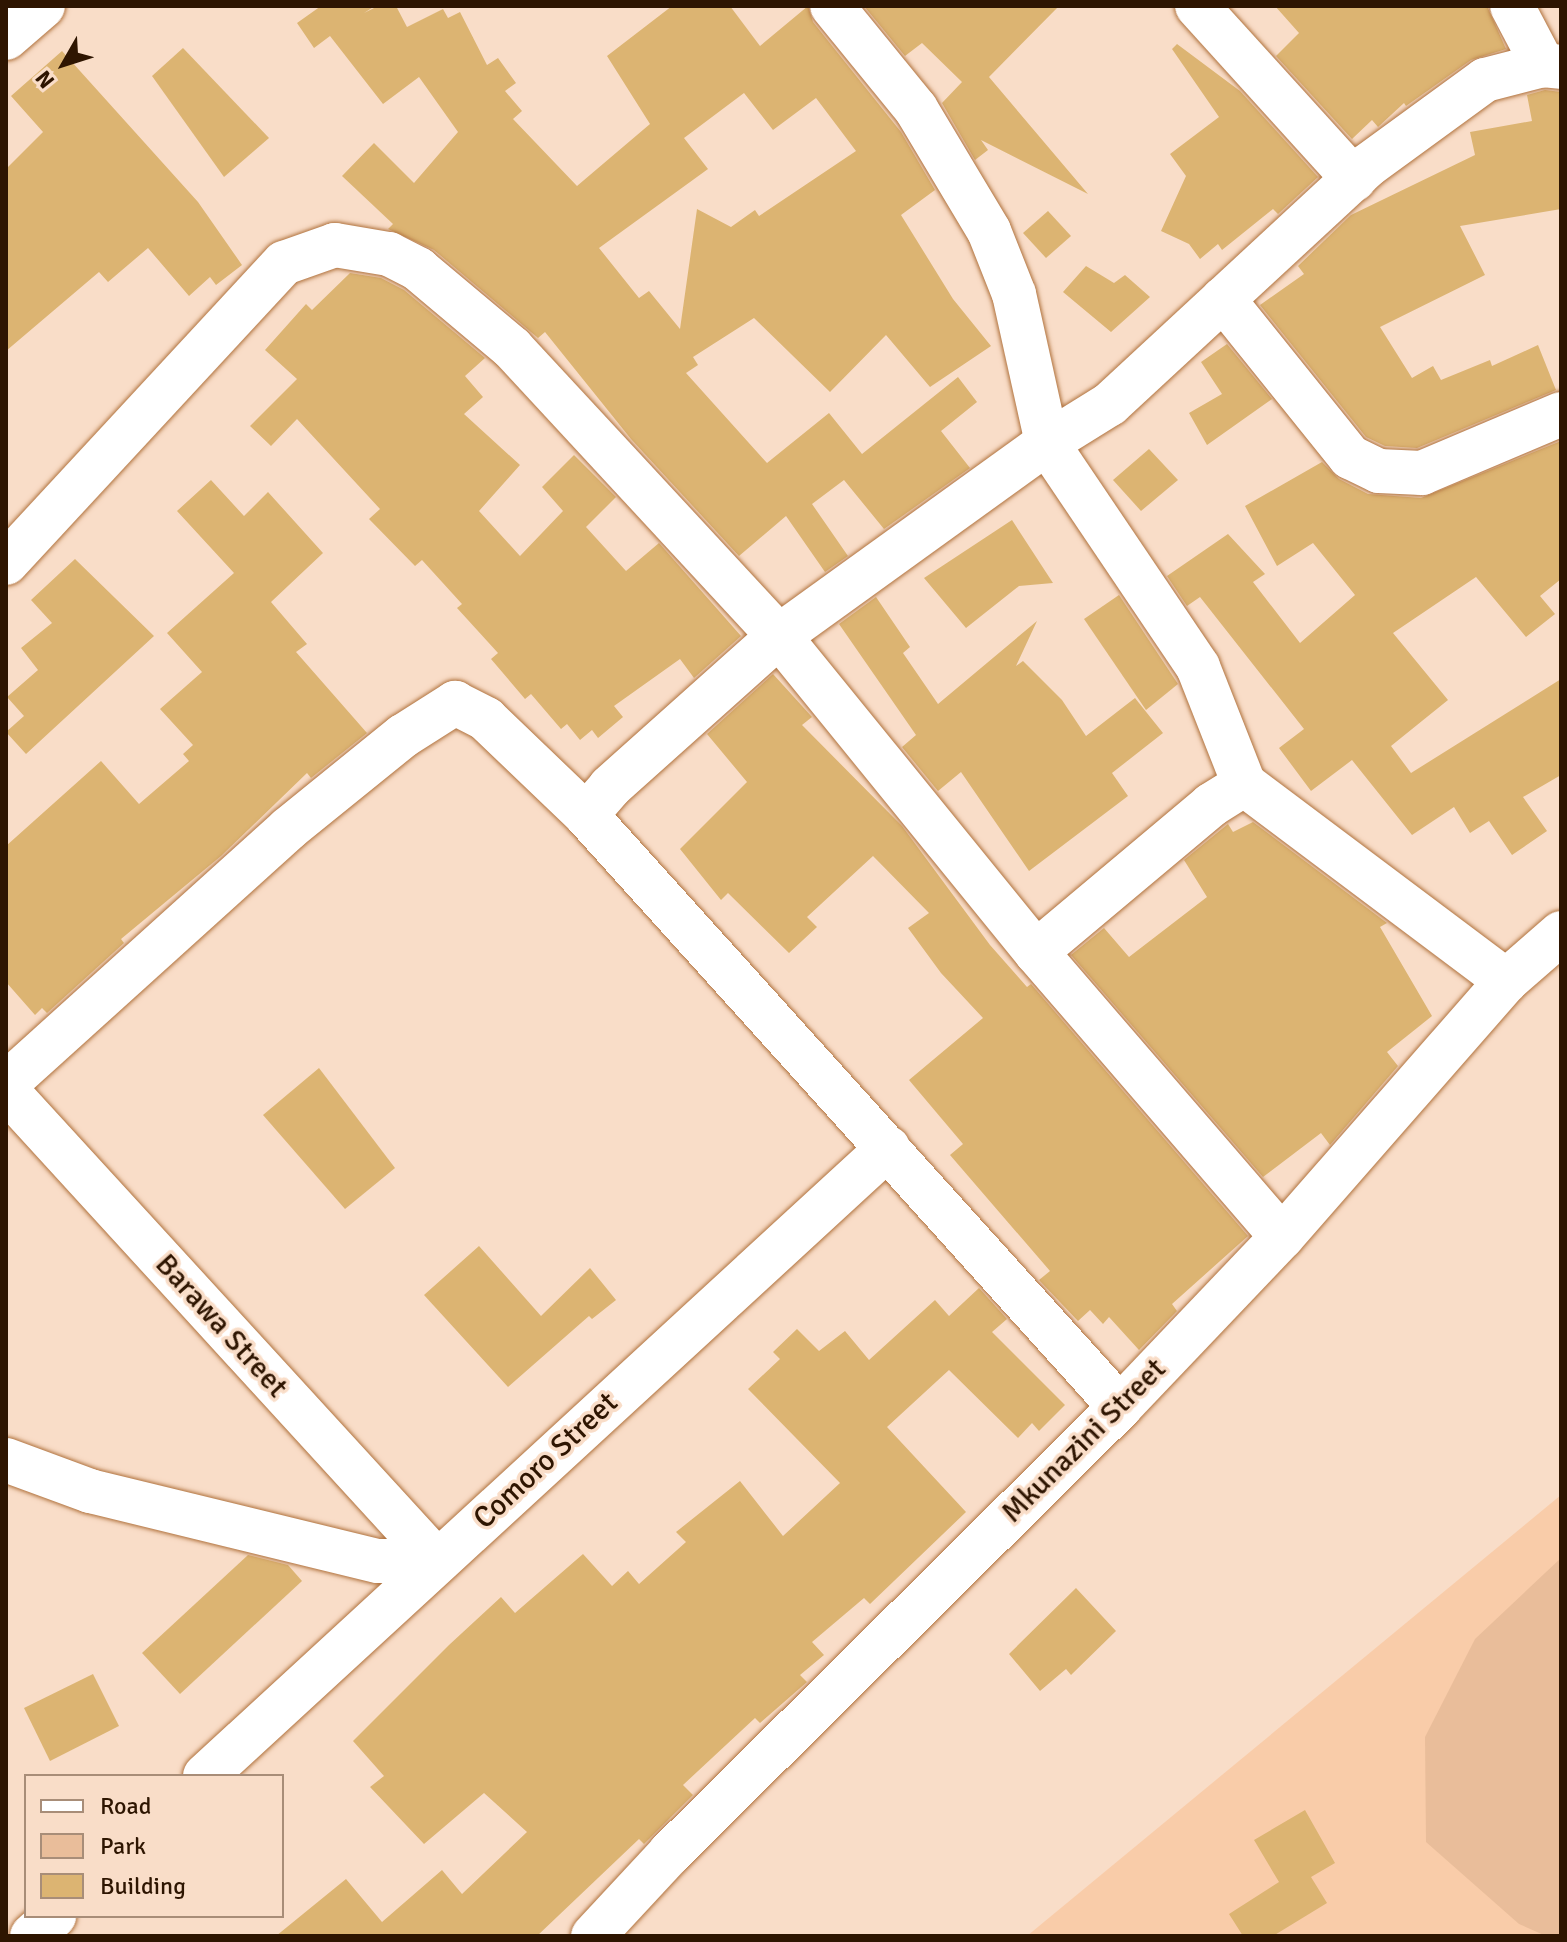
<!DOCTYPE html>
<style>
body{margin:0}
#map{position:relative;width:1567px;height:1942px;overflow:hidden;background:#f9ddc8;font-family:Signika,sans-serif}
div>[style]{position:absolute}
.built>*{inset:0;background:#f9cca9}
.green>*{inset:0;background:#e9bd9a}
.building>*{inset:0;background:#dcb472}
.roads{filter:drop-shadow(0 0 2px #b0723d) drop-shadow(0 0 2px #b0723d)}
.minor>*{height:44px;margin:-22px;padding:0 22px;transform-origin:22px;border-radius:22px;background:#fff}
span{translate:-50% -50%;white-space:nowrap;text-align:center;line-height:1.15;-webkit-text-stroke:7px #f9ddc8;paint-order:stroke}
.street-label{font-size:30px;color:#2e1501}
.frame{position:absolute;inset:0;border:8px solid #2e1501;pointer-events:none}
.legend{position:absolute;left:24px;top:1774px;width:260px;height:144px;box-sizing:border-box;background:#f9ddc8;border:2px solid #a88d78;margin:0;padding:10px 14px;list-style:none;font-size:24px;color:#2e1501}
.legend li{display:flex;align-items:center;gap:16px;height:40px}
.legend b{width:40px;border:2px solid #a88d78}
.north{position:absolute;left:24px;top:24px;width:80px;height:80px;-webkit-text-stroke:6px #f9ddc8;paint-order:stroke;rotate:231deg;font-size:22px;font-weight:700;line-height:32px;text-align:center;color:#2e1501}
.north::after{content:'';display:block;margin:auto;width:28px;height:36px;background:#2e1501;clip-path:polygon(50% 0,100% 100%,50% 72%,0 100%)}
</style>
<div id="map">
<div class="built">
<div style="clip-path:polygon(1561px 1495px,1561px 1936px,1027px 1936px)"></div>
</div>
<div class="green">
<div style="clip-path:polygon(1561px 1558px,1561px 1936px,1546px 1936px,1519px 1924px,1426px 1842px,1425px 1737px,1475px 1639px)"></div>
</div>
<div class="building">
<div style="clip-path:polygon(evenodd,321px 6px,375px 6px,364px 13px,378px 6px,396px 6px,407px 27px,443px 9px,448px 18px,460px 12px,487px 65px,498px 58px,516px 83px,505px 91px,522px 111px,513px 119px,577px 186px,650px 124px,607px 56px,672px 6px,730px 6px,760px 46px,808px 6px,813px 22px,901px 132px,935px 190px,901px 215px,953px 299px,991px 346px,930px 387px,886px 335px,830px 392px,754px 318px,693px 357px,698px 365px,686px 373px,767px 463px,829px 413px,862px 454px,958px 377px,977px 402px,941px 431px,970px 468px,884px 529px,844px 480px,812px 504px,848px 556px,825px 572px,786px 516px,739px 556px,631px 439px,545px 332px,538px 338px,434px 250px,388px 229px,393px 224px,342px 176px,374px 143px,414px 183px,458px 132px,419px 77px,383px 104px,330px 36px,314px 48px,297px 23px,321px 6px,744px 93px,773px 130px,816px 98px,856px 151px,759px 216px,755px 210px,731px 227px,697px 209px,680px 329px,649px 291px,639px 298px,599px 248px,708px 169px,684px 138px,744px 93px)"></div>
<div style="clip-path:polygon(864px 6px,1059px 6px,989px 77px,1088px 194px,981px 140px,988px 150px,975px 160px,942px 103px,962px 82px,922px 43px,905px 56px)"></div>
<div style="clip-path:polygon(1275px 6px,1487px 6px,1506px 49px,1471px 60px,1406px 106px,1404px 103px,1378px 127px,1372px 120px,1352px 139px,1276px 56px,1299px 33px)"></div>
<div style="clip-path:polygon(1177px 44px,1240px 91px,1318px 177px,1278px 214px,1273px 209px,1222px 250px,1218px 244px,1200px 259px,1189px 244px,1161px 231px,1186px 176px,1170px 154px,1219px 117px,1172px 49px)"></div>
<div style="clip-path:polygon(183px 48px,269px 138px,224px 177px,152px 76px)"></div>
<div style="clip-path:polygon(62px 51px,198px 202px,242px 265px,216px 285px,210px 277px,189px 296px,148px 248px,108px 282px,99px 272px,6px 351px,6px 169px,43px 132px,11px 96px)"></div>
<div style="clip-path:polygon(1545px 90px,1561px 92px,1561px 209px,1460px 226px,1485px 275px,1380px 327px,1412px 378px,1433px 366px,1441px 380px,1490px 360px,1492px 366px,1538px 345px,1556px 390px,1417px 448px,1385px 446px,1366px 437px,1260px 305px,1304px 274px,1298px 266px,1351px 215px,1475px 155px,1470px 132px,1532px 121px,1527px 95px)"></div>
<div style="clip-path:polygon(1048px 211px,1071px 236px,1046px 258px,1023px 233px)"></div>
<div style="clip-path:polygon(1086px 266px,1114px 283px,1125px 275px,1150px 297px,1111px 332px,1063px 292px)"></div>
<div style="clip-path:polygon(350px 273px,381px 278px,404px 290px,485px 358px,465px 376px,483px 397px,464px 414px,520px 465px,479px 511px,520px 556px,563px 511px,542px 487px,574px 455px,616px 497px,586px 527px,626px 571px,659px 543px,741px 636px,694px 678px,680px 659px,614px 706px,623px 717px,598px 738px,592px 730px,580px 740px,567px 724px,561px 729px,531px 694px,525px 699px,491px 659px,498px 653px,457px 608px,462px 604px,422px 560px,415px 566px,369px 519px,380px 509px,297px 419px,271px 446px,250px 426px,297px 379px,265px 350px,306px 304px,312px 310px)"></div>
<div style="clip-path:polygon(1227px 344px,1272px 399px,1207px 445px,1189px 413px,1222px 394px,1201px 362px)"></div>
<div style="clip-path:polygon(1561px 441px,1561px 579px,1540px 596px,1555px 614px,1526px 637px,1476px 577px,1393px 633px,1448px 700px,1391px 746px,1411px 773px,1561px 679px,1561px 775px,1523px 797px,1547px 831px,1512px 855px,1489px 821px,1470px 833px,1454px 807px,1412px 835px,1352px 760px,1311px 791px,1279px 748px,1304px 729px,1200px 597px,1187px 606px,1167px 576px,1228px 534px,1265px 574px,1253px 582px,1300px 643px,1355px 595px,1313px 543px,1277px 566px,1245px 506px,1322px 462px,1339px 479px,1368px 494px,1421px 498px)"></div>
<div style="clip-path:polygon(1149px 449px,1178px 480px,1141px 511px,1113px 480px)"></div>
<div style="clip-path:polygon(211px 480px,244px 516px,268px 492px,323px 553px,271px 602px,307px 644px,296px 652px,367px 733px,311px 778px,307px 773px,221px 856px,121px 939px,124px 943px,47px 1013px,42px 1008px,35px 1015px,6px 982px,6px 846px,101px 761px,139px 804px,189px 761px,183px 754px,193px 745px,160px 709px,202px 672px,167px 633px,234px 573px,177px 511px)"></div>
<div style="clip-path:polygon(1012px 520px,1053px 583px,1019px 586px,966px 628px,924px 578px)"></div>
<div style="clip-path:polygon(75px 559px,154px 636px,26px 754px,6px 732px,24px 716px,7px 697px,38px 670px,21px 648px,52px 623px,31px 600px)"></div>
<div style="clip-path:polygon(1119px 595px,1178px 684px,1146px 710px,1084px 619px)"></div>
<div style="clip-path:polygon(876px 597px,910px 647px,903px 653px,938px 704px,1037px 621px,1016px 666px,1023px 661px,1062px 700px,1086px 736px,1135px 698px,1163px 733px,1112px 773px,1128px 796px,1029px 871px,961px 772px,938px 791px,902px 747px,916px 735px,839px 624px)"></div>
<div style="clip-path:polygon(773px 674px,812px 717px,802px 725px,902px 826px,990px 945px,1027px 987px,1031px 984px,1248px 1236px,1172px 1304px,1177px 1311px,1139px 1350px,1109px 1317px,1103px 1324px,1090px 1310px,1078px 1321px,1039px 1280px,1050px 1271px,950px 1155px,963px 1144px,909px 1080px,983px 1018px,941px 973px,908px 928px,929px 913px,873px 856px,807px 917px,817px 927px,789px 953px,728px 893px,721px 900px,680px 849px,747px 782px,707px 734px)"></div>
<div style="clip-path:polygon(1253px 822px,1387px 923px,1380px 927px,1432px 1016px,1387px 1052px,1398px 1066px,1330px 1145px,1321px 1133px,1263px 1177px,1071px 955px,1104px 928px,1129px 957px,1207px 897px,1184px 860px,1228px 824px,1233px 832px)"></div>
<div style="clip-path:polygon(319px 1068px,395px 1168px,345px 1209px,263px 1115px)"></div>
<div style="clip-path:polygon(479px 1246px,541px 1316px,590px 1268px,616px 1300px,592px 1319px,589px 1316px,508px 1387px,424px 1295px)"></div>
<div style="clip-path:polygon(979px 1288px,1007px 1319px,992px 1332px,1065px 1405px,1039px 1431px,1032px 1423px,1018px 1438px,949px 1370px,887px 1427px,966px 1512px,870px 1604px,864px 1598px,812px 1642px,824px 1655px,800px 1675px,807px 1682px,760px 1723px,755px 1718px,683px 1785px,693px 1795px,644px 1844px,639px 1839px,537px 1936px,276px 1936px,346px 1879px,382px 1922px,442px 1870px,462px 1894px,527px 1832px,484px 1793px,424px 1844px,370px 1787px,384px 1776px,353px 1741px,449px 1645px,501px 1597px,515px 1613px,583px 1554px,612px 1586px,628px 1571px,639px 1584px,686px 1542px,676px 1532px,740px 1481px,783px 1536px,840px 1483px,748px 1389px,780px 1359px,773px 1352px,797px 1329px,819px 1351px,845px 1331px,869px 1360px,935px 1300px,949px 1316px)"></div>
<div style="clip-path:polygon(248px 1555px,288px 1565px,302px 1581px,180px 1694px,142px 1653px)"></div>
<div style="clip-path:polygon(1076px 1588px,1116px 1631px,1071px 1675px,1066px 1669px,1040px 1691px,1009px 1654px)"></div>
<div style="clip-path:polygon(93px 1674px,119px 1726px,50px 1761px,24px 1708px)"></div>
<div style="clip-path:polygon(1305px 1810px,1335px 1863px,1311px 1877px,1327px 1903px,1273px 1936px,1243px 1936px,1229px 1914px,1279px 1882px,1254px 1840px)"></div>
</div>
<div class="roads">
<div class="minor">
<div style="left:832px;top:6px;width:133px;rotate:50.8deg"></div>
<div style="left:916px;top:109px;width:142px;rotate:59.1deg"></div>
<div style="left:989px;top:231px;width:68px;rotate:68.4deg"></div>
<div style="left:1014px;top:294px;width:153px;rotate:77.5deg"></div>
<div style="left:1047px;top:443px;width:270px;rotate:56deg"></div>
<div style="left:1198px;top:667px;width:126px;rotate:68.5deg"></div>
<div style="left:1197px;top:6px;width:234px;rotate:47.8deg"></div>
<div style="left:1512px;top:6px;width:67px;rotate:62.3deg"></div>
<div style="left:6px;top:38px;width:49px;rotate:-40.9deg"></div>
<div style="left:1223px;top:299px;width:203px;rotate:51.2deg"></div>
<div style="left:1350px;top:457px;width:32px;rotate:26deg"></div>
<div style="left:1379px;top:471px;width:43px;rotate:2.7deg"></div>
<div style="left:1422px;top:473px;width:151px;rotate:-23deg"></div>
<div style="left:6px;top:563px;width:409px;rotate:-47.2deg"></div>
<div style="left:284px;top:263px;width:54px;rotate:-19.4deg"></div>
<div style="left:335px;top:245px;width:55px;rotate:9.5deg"></div>
<div style="left:389px;top:254px;width:33px;rotate:27deg"></div>
<div style="left:418px;top:269px;width:123px;rotate:40deg"></div>
<div style="left:512px;top:348px;width:393px;rotate:47.2deg"></div>
<div style="left:779px;top:636px;width:407px;rotate:50.9deg"></div>
<div style="left:1036px;top:952px;width:376px;rotate:49.2deg"></div>
<div style="left:586px;top:815px;width:37px;rotate:-49deg"></div>
<div style="left:610px;top:787px;width:227px;rotate:-41.8deg"></div>
<div style="left:779px;top:636px;width:330px;rotate:-35.8deg"></div>
<div style="left:1047px;top:443px;width:74px;rotate:-31.8deg"></div>
<div style="left:1110px;top:404px;width:350px;rotate:-42.8deg"></div>
<div style="left:1367px;top:166px;width:146px;rotate:-36.1deg"></div>
<div style="left:1485px;top:80px;width:60px;rotate:-14.5deg"></div>
<div style="left:1543px;top:65px;width:18px;rotate:6deg"></div>
<div style="left:1036px;top:952px;width:229px;rotate:-40deg"></div>
<div style="left:1211px;top:805px;width:39px;rotate:-32deg"></div>
<div style="left:1244px;top:784px;width:328px;rotate:36.9deg"></div>
<div style="left:6px;top:1084px;width:380px;rotate:-42.1deg"></div>
<div style="left:288px;top:829px;width:148px;rotate:-39deg"></div>
<div style="left:403px;top:736px;width:62px;rotate:-32.4deg"></div>
<div style="left:455px;top:703px;width:35px;rotate:27deg"></div>
<div style="left:486px;top:719px;width:139px;rotate:43.8deg"></div>
<div style="left:586px;top:815px;width:797px;rotate:47.95deg"></div>
<div style="left:6px;top:1090px;width:638px;rotate:47.54deg"></div>
<div style="left:6px;top:1460px;width:90px;rotate:20.3deg"></div>
<div style="left:90px;top:1491px;width:296px;rotate:13.7deg"></div>
<div style="left:378px;top:1561px;width:59px"></div>
<div style="left:205px;top:1776px;width:928px;rotate:-42.6deg"></div>
<div style="left:32px;top:1936px;width:30px;rotate:-42deg"></div>
<div style="left:593px;top:1936px;width:113px;rotate:-47.1deg"></div>
<div style="left:670px;top:1853px;width:634px;rotate:-44.74deg"></div>
<div style="left:1120px;top:1407px;width:235px;rotate:-46.4deg"></div>
<div style="left:1282px;top:1237px;width:340px;rotate:-48.8deg"></div>
<div style="left:1506px;top:981px;width:73px;rotate:-41.1deg"></div>
</div>
</div>
<div class="street-label">
<span style="left:221px;top:1326px;rotate:48deg">Barawa Street</span>
<span style="left:1084px;top:1441px;rotate:-45deg">Mkunazini Street</span>
<span style="left:546px;top:1461px;rotate:-43deg">Comoro Street</span>
</div>
<div class="frame"></div>
<ul class="legend">
<li><b style="height:10px;background:#fff"></b>Road</li>
<li><b style="height:22px;background:#e9bd9a"></b>Park</li>
<li><b style="height:22px;background:#dcb472"></b>Building</li>
</ul>
<div class="north">N</div>
</div>
